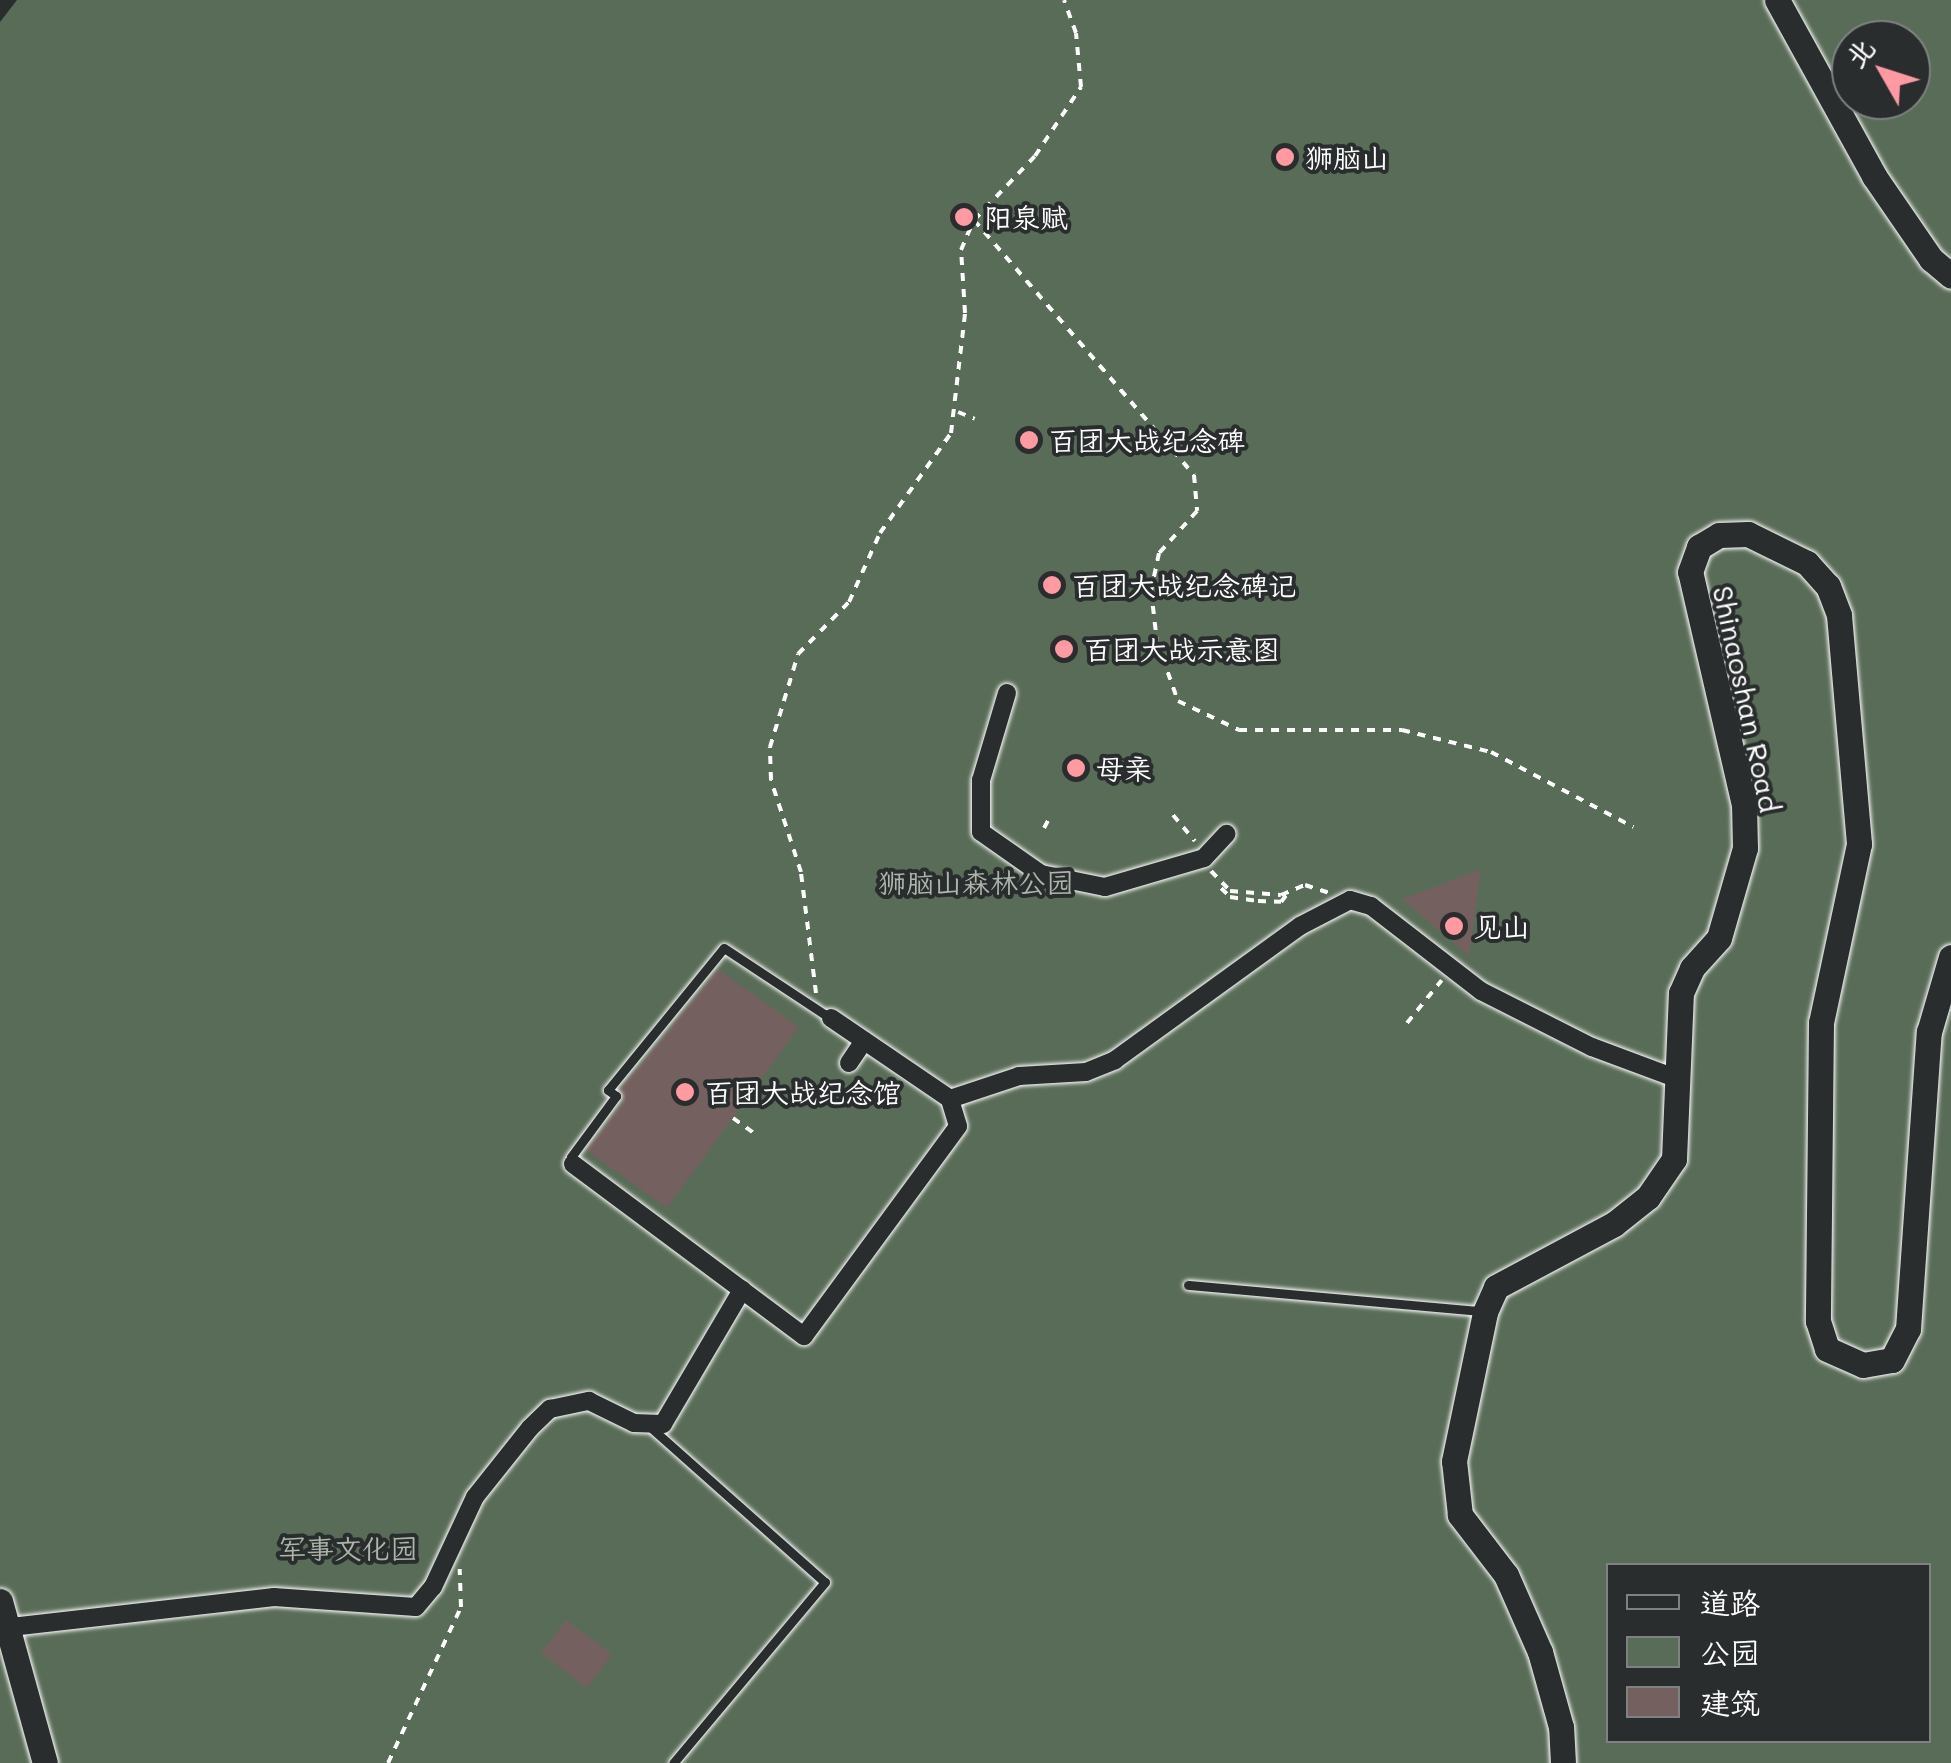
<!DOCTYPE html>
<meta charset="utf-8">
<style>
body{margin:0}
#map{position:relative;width:1951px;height:1763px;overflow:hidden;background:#2a2d2e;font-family:Mali,"LXGW WenKai TC",sans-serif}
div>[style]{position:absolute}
.green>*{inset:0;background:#596c57}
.building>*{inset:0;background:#74615f}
.path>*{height:4px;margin-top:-2px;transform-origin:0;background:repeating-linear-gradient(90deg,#fff 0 8px,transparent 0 16px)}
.roads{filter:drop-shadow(0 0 2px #fff) drop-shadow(0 0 2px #fff)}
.lane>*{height:9px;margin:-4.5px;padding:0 4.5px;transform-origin:4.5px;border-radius:4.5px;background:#2a2d2e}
.street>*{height:18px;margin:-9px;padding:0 9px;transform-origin:9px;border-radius:9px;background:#2a2d2e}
.secondary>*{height:25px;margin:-12.5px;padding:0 12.5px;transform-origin:12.5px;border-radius:12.5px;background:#2a2d2e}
.dots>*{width:28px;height:28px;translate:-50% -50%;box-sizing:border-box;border:5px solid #2a2d2e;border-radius:50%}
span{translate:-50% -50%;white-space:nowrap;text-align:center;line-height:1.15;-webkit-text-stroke:8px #2a2d2e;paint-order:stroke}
.poi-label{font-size:28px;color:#fff}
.left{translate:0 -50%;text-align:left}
.street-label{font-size:28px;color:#fff}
.park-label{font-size:28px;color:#acb6ab}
.legend{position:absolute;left:1606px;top:1563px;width:325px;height:180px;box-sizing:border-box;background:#2a2d2e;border:2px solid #7f8182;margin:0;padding:12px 18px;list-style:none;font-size:30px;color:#fff}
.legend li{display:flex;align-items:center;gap:20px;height:50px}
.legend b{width:50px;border:2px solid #7f8182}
.north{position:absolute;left:1831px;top:20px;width:100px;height:100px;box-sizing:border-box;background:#2a2d2e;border:2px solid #7f8182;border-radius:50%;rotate:309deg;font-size:28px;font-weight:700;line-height:40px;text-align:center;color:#fff}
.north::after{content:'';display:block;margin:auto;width:35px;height:45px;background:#ff9aa2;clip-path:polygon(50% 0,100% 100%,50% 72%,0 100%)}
</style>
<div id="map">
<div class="green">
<div style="clip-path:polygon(evenodd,17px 0,1951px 0,1951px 1763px,0 1763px,0 22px,17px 0,1851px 40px,1911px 40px,1911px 100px,1851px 100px,1851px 40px,17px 0,1608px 1566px,1928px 1566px,1928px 1740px,1608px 1740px,1608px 1566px)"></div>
</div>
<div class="building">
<div style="clip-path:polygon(1481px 869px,1469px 956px,1402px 899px)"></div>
<div style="clip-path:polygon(718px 969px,799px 1027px,667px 1208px,586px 1150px,623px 1101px,620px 1089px)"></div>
<div style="clip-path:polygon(566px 1620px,612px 1654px,587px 1688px,541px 1653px)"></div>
</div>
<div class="path">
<div style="left:974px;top:220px;width:88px;rotate:-46.4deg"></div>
<div style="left:1035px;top:156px;width:83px;rotate:-56.3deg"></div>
<div style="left:1081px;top:87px;width:54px;rotate:-95.3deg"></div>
<div style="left:1076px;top:33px;width:35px;rotate:-110deg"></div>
<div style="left:958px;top:412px;width:18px;rotate:22deg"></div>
<div style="left:1173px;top:815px;width:34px;rotate:50deg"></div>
<div style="left:1044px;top:828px;width:10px;rotate:-61deg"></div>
<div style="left:1211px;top:871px;width:28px;rotate:46deg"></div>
<div style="left:1230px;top:891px;width:51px;rotate:4.5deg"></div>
<div style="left:1281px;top:895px;width:26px;rotate:-23deg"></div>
<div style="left:1305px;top:885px;width:25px;rotate:18deg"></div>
<div style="left:1221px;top:888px;width:13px;rotate:45deg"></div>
<div style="left:1230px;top:897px;width:28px;rotate:8deg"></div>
<div style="left:1258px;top:901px;width:23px;rotate:2deg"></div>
<div style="left:1281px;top:902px;width:11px;rotate:-52deg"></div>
<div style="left:816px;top:993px;width:122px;rotate:-97.1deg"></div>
<div style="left:801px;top:872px;width:97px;rotate:-108.1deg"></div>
<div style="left:771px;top:780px;width:33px;rotate:-92deg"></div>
<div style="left:770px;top:747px;width:97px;rotate:-73.2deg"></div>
<div style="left:798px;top:654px;width:73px;rotate:-45.6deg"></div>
<div style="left:849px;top:602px;width:76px;rotate:-65.8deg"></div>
<div style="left:880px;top:533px;width:123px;rotate:-54.6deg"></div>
<div style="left:951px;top:433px;width:121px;rotate:-83.3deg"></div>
<div style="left:965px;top:313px;width:63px;rotate:-93.6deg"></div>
<div style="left:961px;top:250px;width:33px;rotate:-67deg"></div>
<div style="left:974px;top:220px;width:337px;rotate:49.2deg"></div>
<div style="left:1194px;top:475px;width:36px;rotate:85deg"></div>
<div style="left:1197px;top:511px;width:57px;rotate:132.1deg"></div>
<div style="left:1159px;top:553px;width:38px;rotate:102deg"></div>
<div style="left:1151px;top:590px;width:52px;rotate:83.4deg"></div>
<div style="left:1157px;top:642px;width:63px;rotate:70.4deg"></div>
<div style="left:1178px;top:701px;width:68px;rotate:25.4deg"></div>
<div style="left:1239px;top:730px;width:163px"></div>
<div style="left:1402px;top:730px;width:92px;rotate:13.9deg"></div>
<div style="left:1491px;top:752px;width:161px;rotate:27.8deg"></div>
<div style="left:1407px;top:1023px;width:55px;rotate:-50.9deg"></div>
<div style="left:733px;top:1118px;width:31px;rotate:36deg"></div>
<div style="left:388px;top:1763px;width:172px;rotate:-64.9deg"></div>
<div style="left:461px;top:1607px;width:38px;rotate:-92deg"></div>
</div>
<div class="roads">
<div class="lane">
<div style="left:573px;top:1164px;width:7px;rotate:-106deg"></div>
<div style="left:571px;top:1157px;width:76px;rotate:-53.6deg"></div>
<div style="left:616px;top:1096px;width:10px;rotate:-143deg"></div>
<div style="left:608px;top:1090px;width:183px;rotate:-50.8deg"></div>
<div style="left:724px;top:948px;width:127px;rotate:33.4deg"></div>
<div style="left:1188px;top:1285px;width:295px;rotate:5.1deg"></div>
<div style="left:649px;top:1426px;width:235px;rotate:41.6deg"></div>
<div style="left:825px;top:1582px;width:236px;rotate:130deg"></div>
</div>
<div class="street">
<div style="left:1007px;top:693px;width:91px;rotate:106.6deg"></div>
<div style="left:981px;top:780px;width:52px;rotate:90deg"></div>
<div style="left:981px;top:832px;width:73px;rotate:35deg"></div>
<div style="left:1041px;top:874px;width:65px;rotate:11.5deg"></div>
<div style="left:1105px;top:887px;width:103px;rotate:-16.3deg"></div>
<div style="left:1204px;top:858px;width:33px;rotate:-47deg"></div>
<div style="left:831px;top:1018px;width:144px;rotate:34.2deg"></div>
<div style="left:849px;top:1063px;width:27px;rotate:-56deg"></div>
<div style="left:573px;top:1164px;width:288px;rotate:36.7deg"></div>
<div style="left:804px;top:1336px;width:260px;rotate:-53.7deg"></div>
<div style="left:958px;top:1126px;width:28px;rotate:-107deg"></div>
<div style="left:950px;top:1099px;width:73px;rotate:-18.4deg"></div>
<div style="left:1019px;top:1076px;width:67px;rotate:-3.4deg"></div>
<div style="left:1086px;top:1072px;width:31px;rotate:-22deg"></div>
<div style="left:1115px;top:1060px;width:228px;rotate:-35.9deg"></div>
<div style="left:1300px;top:926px;width:56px;rotate:-27.5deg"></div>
<div style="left:1350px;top:900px;width:22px;rotate:16deg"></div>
<div style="left:1371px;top:906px;width:139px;rotate:37.7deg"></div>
<div style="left:1481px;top:991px;width:124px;rotate:26.8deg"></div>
<div style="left:1592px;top:1047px;width:92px;rotate:20.4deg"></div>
<div style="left:11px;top:1627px;width:265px;rotate:-6.5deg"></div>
<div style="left:274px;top:1597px;width:142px;rotate:4deg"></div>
<div style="left:416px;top:1607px;width:26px;rotate:-50deg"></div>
<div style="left:433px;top:1587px;width:99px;rotate:-65deg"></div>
<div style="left:475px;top:1497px;width:88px;rotate:-51.4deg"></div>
<div style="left:530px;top:1428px;width:28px;rotate:-44deg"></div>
<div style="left:550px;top:1409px;width:40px;rotate:-12deg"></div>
<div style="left:589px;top:1401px;width:50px;rotate:26.1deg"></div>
<div style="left:634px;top:1423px;width:29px;rotate:2deg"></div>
<div style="left:663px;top:1424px;width:156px;rotate:-59.5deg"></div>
</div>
<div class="secondary">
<div style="left:1777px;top:0;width:201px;rotate:61.1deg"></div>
<div style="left:1874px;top:176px;width:101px;rotate:55.5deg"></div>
<div style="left:1931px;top:259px;width:26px;rotate:40deg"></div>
<div style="left:0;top:1601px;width:168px;rotate:74.5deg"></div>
<div style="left:1563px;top:1763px;width:36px;rotate:-93deg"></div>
<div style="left:1561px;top:1727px;width:78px;rotate:-105.6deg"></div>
<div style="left:1540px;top:1652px;width:84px;rotate:-113.8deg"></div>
<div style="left:1506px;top:1575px;width:76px;rotate:-127.5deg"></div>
<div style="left:1460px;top:1515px;width:54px;rotate:-96.3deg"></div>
<div style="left:1454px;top:1461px;width:152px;rotate:-78.2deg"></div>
<div style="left:1485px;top:1312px;width:27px;rotate:-66deg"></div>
<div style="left:1496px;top:1287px;width:134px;rotate:-28.1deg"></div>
<div style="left:1614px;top:1224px;width:43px;rotate:-38.5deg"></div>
<div style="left:1648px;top:1197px;width:46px;rotate:-55.6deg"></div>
<div style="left:1674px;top:1159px;width:166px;rotate:-87.6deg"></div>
<div style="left:1681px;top:993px;width:27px;rotate:-66deg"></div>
<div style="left:1692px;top:968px;width:40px;rotate:-48deg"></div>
<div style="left:1719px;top:938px;width:94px;rotate:-73.9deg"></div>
<div style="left:1745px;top:848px;width:43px;rotate:-91.3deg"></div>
<div style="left:1744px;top:805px;width:239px;rotate:-103deg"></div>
<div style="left:1690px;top:572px;width:27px;rotate:-70deg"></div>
<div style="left:1699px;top:547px;width:23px;rotate:-31deg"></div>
<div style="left:1719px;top:535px;width:29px;rotate:-2deg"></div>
<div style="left:1748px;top:534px;width:66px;rotate:26.2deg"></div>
<div style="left:1807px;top:563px;width:31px;rotate:48deg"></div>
<div style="left:1828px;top:586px;width:31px;rotate:69deg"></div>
<div style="left:1839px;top:615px;width:230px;rotate:85deg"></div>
<div style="left:1859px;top:844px;width:183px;rotate:102deg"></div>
<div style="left:1821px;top:1023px;width:298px;rotate:90.6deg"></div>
<div style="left:1818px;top:1321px;width:29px;rotate:72deg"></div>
<div style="left:1827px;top:1349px;width:39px;rotate:24deg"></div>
<div style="left:1863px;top:1365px;width:29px;rotate:-10deg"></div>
<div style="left:1892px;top:1360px;width:35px;rotate:-63deg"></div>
<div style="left:1908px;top:1329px;width:298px;rotate:-86deg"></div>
<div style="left:1929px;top:1032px;width:78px;rotate:-73.7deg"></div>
</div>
</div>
<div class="dots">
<div style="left:1285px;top:157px;background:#ff9aa2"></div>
<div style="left:964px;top:217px;background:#ff9aa2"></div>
<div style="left:1029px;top:440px;background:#ff9aa2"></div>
<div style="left:1052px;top:585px;background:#ff9aa2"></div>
<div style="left:1064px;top:649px;background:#ff9aa2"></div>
<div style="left:1076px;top:768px;background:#ff9aa2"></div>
<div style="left:1454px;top:926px;background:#ff9aa2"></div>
<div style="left:685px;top:1092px;background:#ff9aa2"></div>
</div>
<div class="poi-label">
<span class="left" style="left:1305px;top:157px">狮脑山</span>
<span class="left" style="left:984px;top:217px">阳泉赋</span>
<span class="left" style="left:1049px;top:440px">百团大战纪念碑</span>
<span class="left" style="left:1072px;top:585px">百团大战纪念碑记</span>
<span class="left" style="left:1084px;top:649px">百团大战示意图</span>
<span class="left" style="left:1096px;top:768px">母亲</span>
<span class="left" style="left:1474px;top:926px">见山</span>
<span class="left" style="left:705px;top:1092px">百团大战纪念馆</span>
</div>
<div class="street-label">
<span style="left:1747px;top:699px;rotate:78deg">Shinaoshan Road</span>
</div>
<div class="park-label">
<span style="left:976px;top:882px">狮脑山森林公园</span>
<span style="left:348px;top:1548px">军事文化园</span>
</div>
<ul class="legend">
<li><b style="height:12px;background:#2a2d2e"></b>道路</li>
<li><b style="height:28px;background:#596c57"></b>公园</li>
<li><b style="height:28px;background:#74615f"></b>建筑</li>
</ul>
<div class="north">北</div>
</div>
